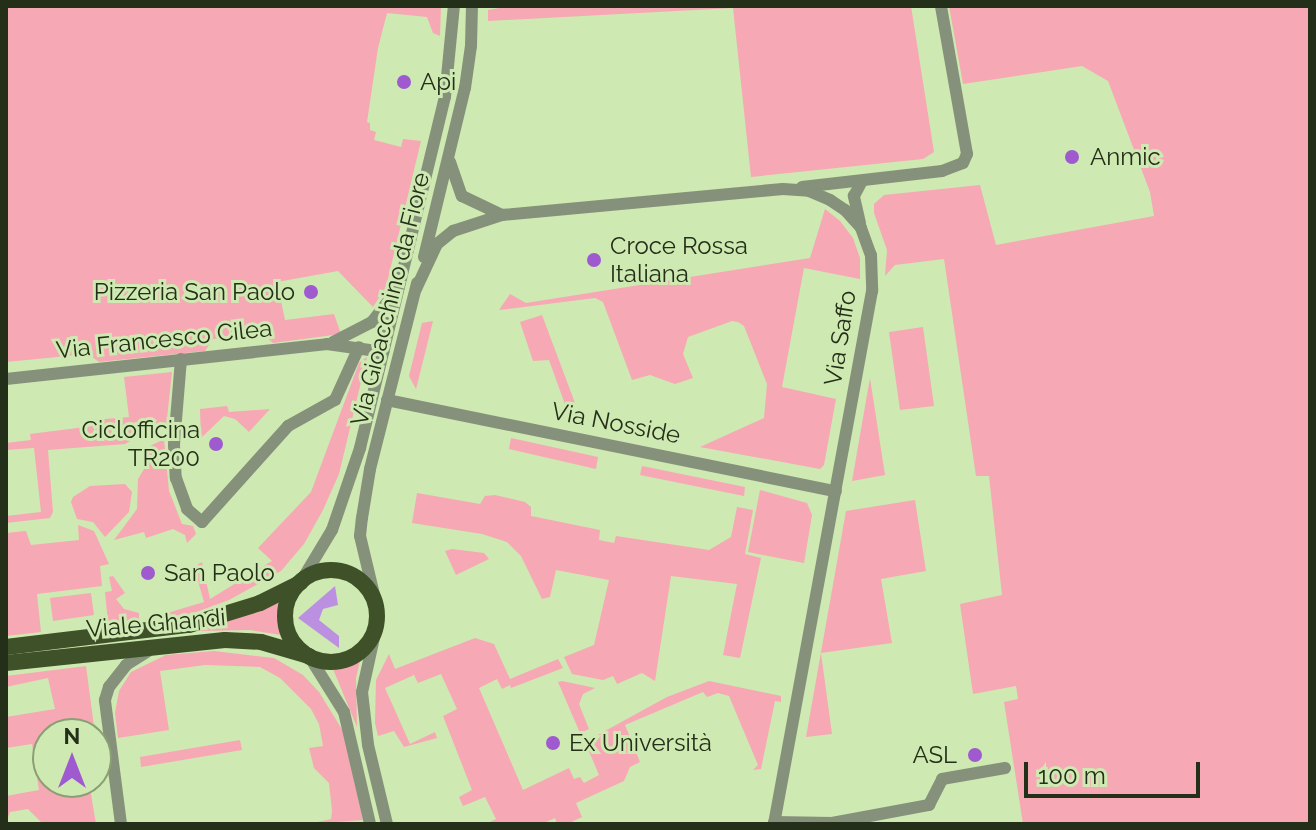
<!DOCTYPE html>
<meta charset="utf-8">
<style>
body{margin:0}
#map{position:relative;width:1316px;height:830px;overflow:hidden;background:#cee9b1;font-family:Raleway,sans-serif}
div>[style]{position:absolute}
.green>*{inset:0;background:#f7a8b5}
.water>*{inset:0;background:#bc90e0}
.minor>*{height:12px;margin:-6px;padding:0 6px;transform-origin:6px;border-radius:6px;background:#85917a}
.major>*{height:16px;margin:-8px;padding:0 8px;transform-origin:8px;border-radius:8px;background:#3e5128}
.major>.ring{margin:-8px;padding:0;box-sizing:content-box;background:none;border:16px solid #3e5128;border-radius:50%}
.dots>*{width:22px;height:22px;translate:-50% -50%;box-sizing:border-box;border:4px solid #cee9b1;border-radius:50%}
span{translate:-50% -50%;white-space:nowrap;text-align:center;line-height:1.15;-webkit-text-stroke:6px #cee9b1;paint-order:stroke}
.poi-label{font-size:24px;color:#242f19}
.left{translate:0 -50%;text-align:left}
.right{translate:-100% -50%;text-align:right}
.street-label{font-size:24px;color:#242f19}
.frame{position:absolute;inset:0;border:8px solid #242f19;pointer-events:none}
.north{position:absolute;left:32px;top:718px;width:80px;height:80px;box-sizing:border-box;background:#cee9b1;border:2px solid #8a9f74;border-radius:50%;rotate:0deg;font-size:22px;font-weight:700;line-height:32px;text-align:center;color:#242f19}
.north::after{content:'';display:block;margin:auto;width:28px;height:36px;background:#9f5acf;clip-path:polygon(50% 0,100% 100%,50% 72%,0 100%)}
.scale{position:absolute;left:1024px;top:762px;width:176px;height:36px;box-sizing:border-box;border:4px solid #242f19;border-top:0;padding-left:10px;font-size:24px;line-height:28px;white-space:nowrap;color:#242f19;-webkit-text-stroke:6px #cee9b1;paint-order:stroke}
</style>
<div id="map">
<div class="green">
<div style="clip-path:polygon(6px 6px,441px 6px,440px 36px,433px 33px,427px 17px,387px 13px,378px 48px,367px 122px,370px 123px,370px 130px,376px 132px,374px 140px,401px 147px,403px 139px,421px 141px,386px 287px,373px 307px,338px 271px,277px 282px,285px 320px,334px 314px,341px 334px,273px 343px,263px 334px,213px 339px,205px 351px,99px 362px,88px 354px,6px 362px)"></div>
<div style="clip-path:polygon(510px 6px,911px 6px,934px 152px,923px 159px,751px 177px,733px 8px,488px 21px,488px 10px)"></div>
<div style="clip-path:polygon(949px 6px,1310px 6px,1310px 824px,1023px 824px,1004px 702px,1018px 699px,1016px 686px,973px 694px,960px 604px,1002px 595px,989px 476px,976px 476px,944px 259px,895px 265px,885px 276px,887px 250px,874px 213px,874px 204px,884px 195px,980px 185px,996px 245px,1154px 216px,1150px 192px,1108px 81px,1082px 66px,963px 84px)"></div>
<div style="clip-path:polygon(825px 209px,840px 221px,853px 238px,860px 258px,860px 279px,804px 268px,782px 387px,836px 399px,824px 465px,820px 469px,700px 447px,764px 418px,767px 384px,744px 326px,738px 322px,732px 321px,688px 337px,683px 354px,693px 378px,675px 384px,650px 375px,632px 380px,603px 302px,595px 298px,499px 310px,510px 294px,526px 303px,810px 258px)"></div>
<div style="clip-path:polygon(542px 315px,575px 403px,566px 407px,549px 360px,533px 361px,520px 322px)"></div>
<div style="clip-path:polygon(433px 321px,416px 389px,409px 376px,422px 323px)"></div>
<div style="clip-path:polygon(923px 327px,934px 406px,900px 410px,889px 332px)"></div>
<div style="clip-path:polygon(367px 357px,339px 474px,323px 510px,304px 544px,281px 571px,229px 600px,191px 614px,147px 619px,204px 602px,194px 567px,202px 562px,210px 599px,272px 561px,258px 548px,311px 492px,359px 363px)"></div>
<div style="clip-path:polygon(172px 372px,166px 428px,133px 432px,132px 440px,125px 444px,48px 450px,53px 512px,50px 518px,6px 523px,6px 516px,41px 512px,34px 448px,6px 450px,6px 443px,31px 440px,30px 434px,93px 426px,93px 420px,129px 417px,124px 377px)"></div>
<div style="clip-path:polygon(870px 378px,885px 475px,852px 481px)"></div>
<div style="clip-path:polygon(227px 406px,229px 412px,270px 409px,249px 432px,235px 419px,224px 416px,201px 438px,200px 409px)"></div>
<div style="clip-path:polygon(511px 438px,598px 457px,596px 469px,509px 449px)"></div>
<div style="clip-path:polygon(164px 439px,169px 491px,182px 524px,193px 526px,196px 534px,187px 543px,185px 535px,173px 529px,146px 538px,144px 532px,114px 540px,137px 509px,138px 479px,144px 469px,148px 447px)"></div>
<div style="clip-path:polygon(642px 466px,745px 487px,744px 496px,640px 475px)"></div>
<div style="clip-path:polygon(125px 484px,132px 492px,129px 512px,105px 537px,93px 522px,77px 519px,71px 502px,73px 497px,90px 486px)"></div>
<div style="clip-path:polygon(760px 490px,807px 503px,812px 515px,804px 563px,748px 552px)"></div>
<div style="clip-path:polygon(417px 493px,480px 504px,485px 496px,495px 495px,525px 502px,531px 507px,531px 516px,600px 530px,599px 540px,614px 543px,616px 536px,709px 550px,731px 537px,737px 507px,753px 510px,745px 554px,761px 558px,740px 658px,723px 655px,737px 584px,671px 576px,655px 681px,642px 673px,617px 684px,613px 676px,603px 680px,572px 674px,564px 657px,594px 645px,609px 580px,556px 570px,550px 597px,542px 599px,521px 556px,507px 542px,482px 534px,412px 523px)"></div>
<div style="clip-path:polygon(915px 500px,926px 571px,881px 579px,892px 643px,821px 653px,832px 734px,806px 737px,846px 511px)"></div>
<div style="clip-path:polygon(78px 525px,94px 531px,109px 564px,100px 566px,102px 586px,37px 594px,41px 632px,6px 636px,6px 533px,26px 531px,31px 545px,79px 540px)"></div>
<div style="clip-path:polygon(452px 549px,484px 553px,489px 559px,456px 575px,445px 551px)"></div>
<div style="clip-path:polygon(113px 576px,125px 593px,116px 599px,124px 609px,139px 613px,139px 619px,108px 623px,105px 592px,112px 591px,109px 577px)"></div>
<div style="clip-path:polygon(91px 593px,94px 615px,53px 621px,50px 598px)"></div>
<div style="clip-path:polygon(279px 602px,281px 635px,250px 630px,199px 631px)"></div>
<div style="clip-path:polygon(475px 638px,494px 644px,510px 679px,558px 659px,563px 668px,511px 688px,510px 685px,502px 689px,497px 679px,479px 688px,523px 790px,569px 768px,574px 779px,580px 777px,584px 783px,599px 775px,585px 742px,667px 697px,709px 681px,781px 696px,781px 702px,775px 701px,761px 769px,753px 770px,758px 765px,729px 696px,718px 693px,707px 697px,703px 692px,625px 725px,640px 762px,630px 767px,624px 781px,576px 803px,582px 817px,567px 824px,557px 824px,555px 818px,542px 824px,486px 824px,496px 819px,485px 797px,463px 806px,459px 797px,472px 790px,443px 716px,457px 709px,441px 674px,418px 683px,414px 675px,385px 688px,410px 744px,435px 732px,437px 738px,404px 747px,394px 731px,378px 736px,375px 723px,376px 680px,389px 654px,395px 669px)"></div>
<div style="clip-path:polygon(214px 651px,274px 658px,303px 675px,319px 692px,343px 731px,363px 820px,309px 824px,331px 819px,332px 811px,329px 783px,314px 768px,309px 748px,323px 746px,319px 724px,311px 709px,280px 678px,260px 667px,205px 665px,160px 671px,169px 730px,118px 738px,115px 713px,119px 691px,131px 672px,166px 655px)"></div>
<div style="clip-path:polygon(360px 661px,356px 678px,357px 727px,333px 669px)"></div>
<div style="clip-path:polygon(86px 666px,95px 734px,48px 734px,48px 782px,89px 782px,96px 824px,43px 824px,28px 809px,10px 812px,6px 823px,6px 796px,39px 790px,32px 744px,6px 748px,6px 717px,55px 709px,48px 678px,6px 687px,6px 676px)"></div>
<div style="clip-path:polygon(562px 681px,595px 688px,583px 694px,579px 704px,589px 729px,580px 733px,558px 682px)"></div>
<div style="clip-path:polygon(240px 740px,242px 750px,141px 767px,140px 757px)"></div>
</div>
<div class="water">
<div style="clip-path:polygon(335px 586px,338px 605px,323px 609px,319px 620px,339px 636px,339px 648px,298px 618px)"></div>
</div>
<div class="minor">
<div style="left:450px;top:162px;width:36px;rotate:71deg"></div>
<div style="left:462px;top:196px;width:44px;rotate:25.4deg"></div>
<div style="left:802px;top:187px;width:141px;rotate:-6.5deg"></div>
<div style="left:942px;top:171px;width:22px;rotate:-21deg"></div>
<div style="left:963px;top:163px;width:10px;rotate:-66deg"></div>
<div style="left:967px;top:154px;width:150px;rotate:-100deg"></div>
<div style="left:860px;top:223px;width:28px;rotate:-103deg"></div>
<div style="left:854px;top:196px;width:17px;rotate:-62deg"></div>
<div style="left:424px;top:257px;width:174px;rotate:-76.4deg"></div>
<div style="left:465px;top:88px;width:42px;rotate:-81.9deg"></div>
<div style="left:471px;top:46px;width:40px;rotate:-88.6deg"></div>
<div style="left:416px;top:289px;width:50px;rotate:-65deg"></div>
<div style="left:437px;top:244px;width:21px;rotate:-39deg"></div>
<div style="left:453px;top:231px;width:52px;rotate:-18.1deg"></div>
<div style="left:502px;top:215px;width:282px;rotate:-5.3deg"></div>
<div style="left:783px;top:189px;width:26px;rotate:4deg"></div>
<div style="left:809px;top:191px;width:23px;rotate:23deg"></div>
<div style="left:830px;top:200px;width:18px;rotate:34deg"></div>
<div style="left:845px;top:210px;width:24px;rotate:48deg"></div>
<div style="left:861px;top:228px;width:29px;rotate:70deg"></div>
<div style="left:871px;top:255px;width:36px;rotate:88deg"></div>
<div style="left:872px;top:291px;width:542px;rotate:100.42deg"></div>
<div style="left:333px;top:342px;width:44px;rotate:-27.1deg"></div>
<div style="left:372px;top:322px;width:33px;rotate:-52deg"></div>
<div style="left:181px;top:359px;width:86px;rotate:94.7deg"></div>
<div style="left:174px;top:445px;width:33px;rotate:87deg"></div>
<div style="left:176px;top:478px;width:33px;rotate:70deg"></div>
<div style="left:187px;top:509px;width:20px;rotate:41deg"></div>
<div style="left:202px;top:522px;width:129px;rotate:-48.1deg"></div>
<div style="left:288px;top:426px;width:54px;rotate:-29deg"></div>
<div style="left:335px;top:400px;width:58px;rotate:-65.6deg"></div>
<div style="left:6px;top:379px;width:323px;rotate:-6.2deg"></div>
<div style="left:327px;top:344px;width:57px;rotate:8.1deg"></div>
<div style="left:387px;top:400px;width:458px;rotate:11.5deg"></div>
<div style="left:300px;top:583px;width:62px;rotate:-58.9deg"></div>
<div style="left:332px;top:530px;width:87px;rotate:-71.1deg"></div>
<div style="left:360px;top:448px;width:361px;rotate:-76.4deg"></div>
<div style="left:445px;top:97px;width:91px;rotate:-84.4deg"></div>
<div style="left:376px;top:603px;width:69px;rotate:-103.4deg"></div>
<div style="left:360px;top:536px;width:18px;rotate:-84deg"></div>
<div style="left:362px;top:518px;width:50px;rotate:-80.7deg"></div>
<div style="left:370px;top:469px;width:192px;rotate:-75.8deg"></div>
<div style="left:377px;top:624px;width:70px;rotate:102.4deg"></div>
<div style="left:362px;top:692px;width:53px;rotate:83.5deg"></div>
<div style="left:368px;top:745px;width:81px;rotate:76.5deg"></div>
<div style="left:309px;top:656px;width:66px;rotate:58deg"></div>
<div style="left:344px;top:712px;width:115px;rotate:76.9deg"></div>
<div style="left:774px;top:822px;width:58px;rotate:1deg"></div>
<div style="left:832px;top:823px;width:99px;rotate:-10.5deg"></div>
<div style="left:929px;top:805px;width:29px;rotate:-63deg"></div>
<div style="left:942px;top:779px;width:64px;rotate:-9.9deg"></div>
<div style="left:121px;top:824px;width:125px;rotate:-97.4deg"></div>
<div style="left:105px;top:700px;width:14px;rotate:-73deg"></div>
<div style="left:109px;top:687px;width:28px;rotate:-52deg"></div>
<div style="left:126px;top:665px;width:26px;rotate:-32deg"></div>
</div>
<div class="major">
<div class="ring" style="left:285px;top:570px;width:76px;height:76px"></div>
<div style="left:6px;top:647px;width:184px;rotate:-6.9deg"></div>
<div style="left:189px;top:625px;width:74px;rotate:-17.2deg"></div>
<div style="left:260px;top:603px;width:45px;rotate:-26.6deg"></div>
<div style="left:6px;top:663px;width:220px;rotate:-6deg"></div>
<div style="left:225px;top:640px;width:36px;rotate:3deg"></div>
<div style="left:261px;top:642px;width:50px;rotate:16.3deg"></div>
</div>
<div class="dots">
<div style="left:404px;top:82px;background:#9f5acf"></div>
<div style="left:1072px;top:157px;background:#9f5acf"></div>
<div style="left:594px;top:260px;background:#9f5acf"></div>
<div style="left:311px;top:292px;background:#9f5acf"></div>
<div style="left:216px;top:444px;background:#9f5acf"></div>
<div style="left:148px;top:573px;background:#9f5acf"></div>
<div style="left:553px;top:743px;background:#9f5acf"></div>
<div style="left:975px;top:755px;background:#9f5acf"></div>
</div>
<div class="poi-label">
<span class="left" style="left:420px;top:82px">Api</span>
<span class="left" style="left:1090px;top:157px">Anmic</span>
<span class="left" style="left:610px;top:260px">Croce Rossa<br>Italiana</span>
<span class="right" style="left:295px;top:292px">Pizzeria San Paolo</span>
<span class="right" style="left:200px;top:444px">Ciclofficina<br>TR200</span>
<span class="left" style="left:164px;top:573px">San Paolo</span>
<span class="left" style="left:569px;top:743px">Ex Università</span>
<span class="right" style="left:957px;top:755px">ASL</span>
</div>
<div class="street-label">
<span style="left:390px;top:299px;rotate:-76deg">Via Gioacchino da Fiore</span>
<span style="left:840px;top:338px;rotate:-81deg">Via Saffo</span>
<span style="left:164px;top:339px;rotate:-6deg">Via Francesco Cilea</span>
<span style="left:616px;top:423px;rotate:11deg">Via Nosside</span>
<span style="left:156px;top:623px;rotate:-5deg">Viale Ghandi</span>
</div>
<div class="frame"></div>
<div class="north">N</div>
<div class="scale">100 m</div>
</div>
